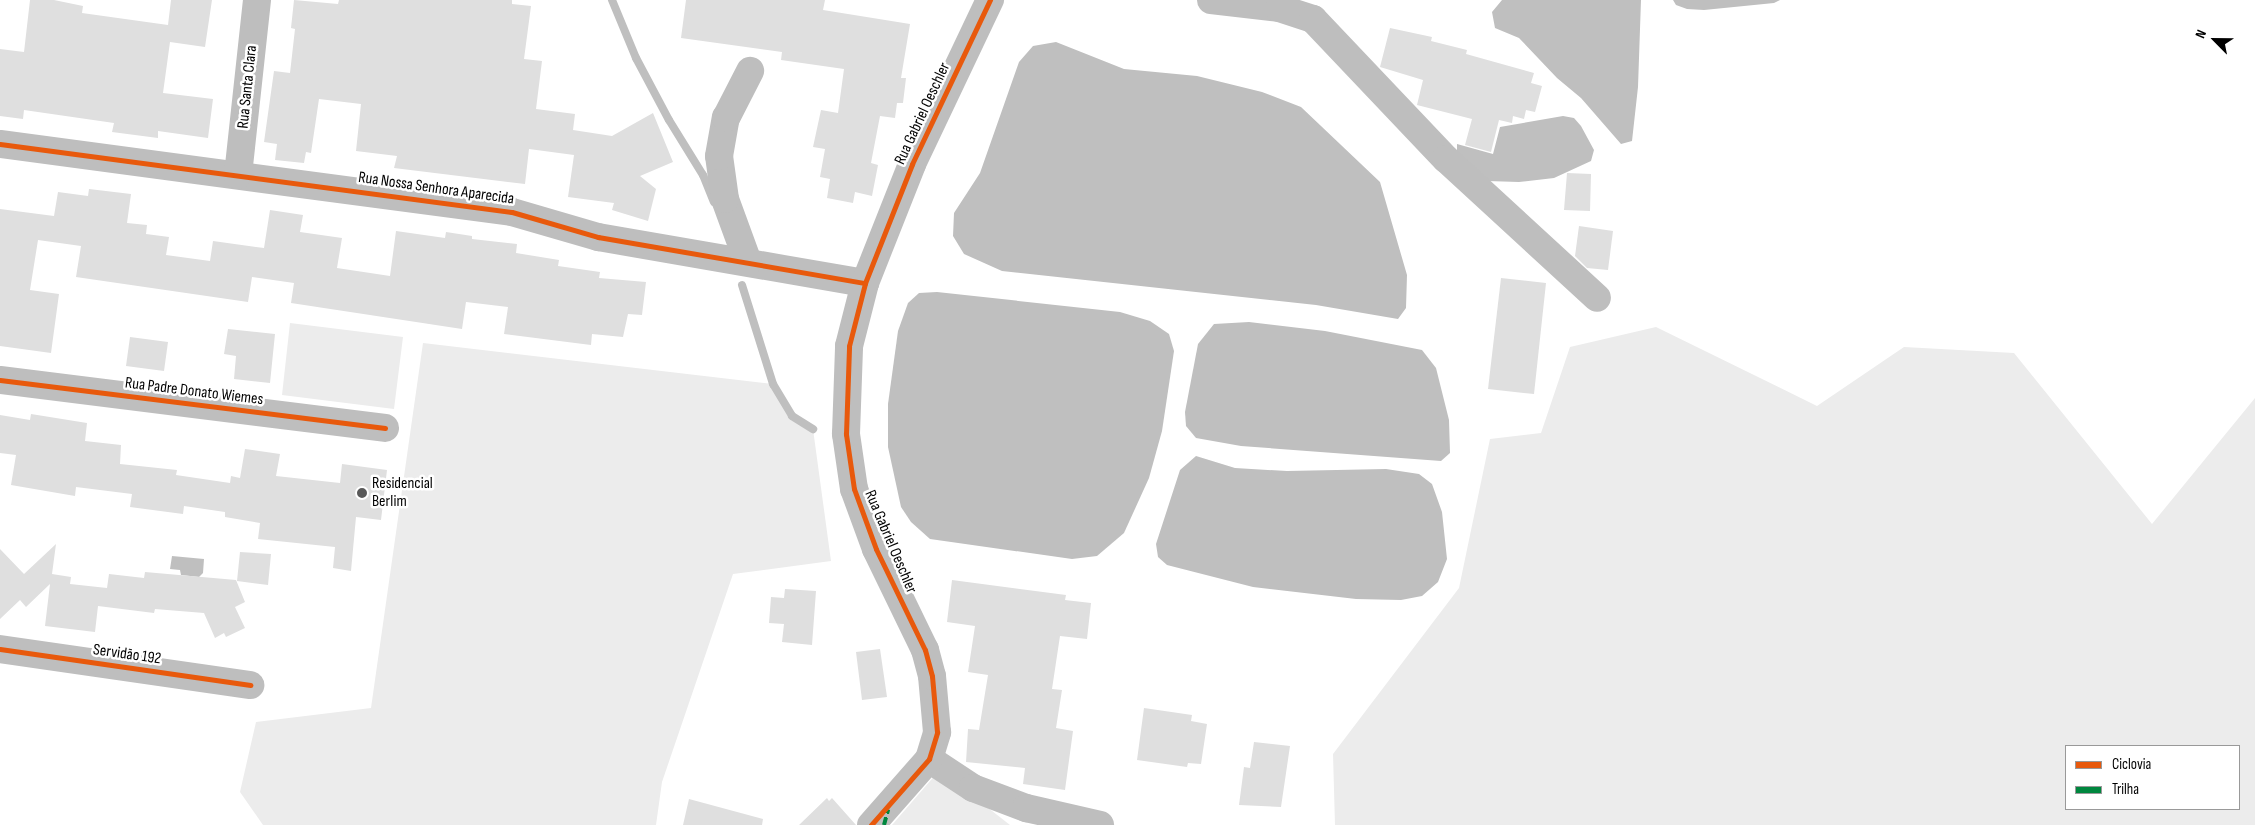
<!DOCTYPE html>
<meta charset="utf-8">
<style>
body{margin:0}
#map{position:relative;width:2255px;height:825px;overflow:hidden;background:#fff;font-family:"Sofia Sans Condensed",sans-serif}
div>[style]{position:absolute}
.green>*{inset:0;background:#ececec}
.water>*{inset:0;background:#bfbfbf}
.stream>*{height:8px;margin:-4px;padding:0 4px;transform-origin:4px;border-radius:4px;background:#bfbfbf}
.building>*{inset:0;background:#dfdfdf}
.minor>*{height:28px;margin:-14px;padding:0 14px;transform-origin:14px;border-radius:14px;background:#bebebe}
.quiet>*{height:4px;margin-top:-2px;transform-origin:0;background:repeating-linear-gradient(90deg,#00873e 0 8px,transparent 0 12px)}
.cycleway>*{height:5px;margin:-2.5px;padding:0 2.5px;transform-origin:2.5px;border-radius:2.5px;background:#e8590c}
.dots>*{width:14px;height:14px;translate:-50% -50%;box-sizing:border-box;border:2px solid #fff;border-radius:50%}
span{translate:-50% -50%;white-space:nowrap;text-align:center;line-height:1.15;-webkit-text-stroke:5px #fff;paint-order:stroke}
.street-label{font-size:16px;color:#000}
.poi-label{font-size:16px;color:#000}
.left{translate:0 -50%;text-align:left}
.legend{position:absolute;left:2065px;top:745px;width:175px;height:65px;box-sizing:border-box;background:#fff;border:1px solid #999;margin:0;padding:6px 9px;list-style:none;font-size:15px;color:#000}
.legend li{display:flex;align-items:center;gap:10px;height:25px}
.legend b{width:25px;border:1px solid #999}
.north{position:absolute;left:2190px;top:15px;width:50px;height:50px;-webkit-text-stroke:4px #fff;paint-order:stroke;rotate:293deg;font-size:14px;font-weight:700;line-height:20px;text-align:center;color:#000}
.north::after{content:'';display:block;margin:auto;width:18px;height:22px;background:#000;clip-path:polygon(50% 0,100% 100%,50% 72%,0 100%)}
</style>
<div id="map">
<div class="green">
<div style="clip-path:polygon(290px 323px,403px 337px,394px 409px,282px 395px)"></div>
<div style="clip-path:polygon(evenodd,1656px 327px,1817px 406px,1904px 347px,2014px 353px,2152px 524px,2255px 398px,2255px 825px,1335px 825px,1333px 754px,1459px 588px,1490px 439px,1541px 433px,1570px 347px,1656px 327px,2066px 746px,2239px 746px,2239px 809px,2066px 809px,2066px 746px)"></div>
<div style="clip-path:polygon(423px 343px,773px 384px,792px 416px,813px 429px,831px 561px,733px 574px,662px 782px,656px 825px,263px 825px,240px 792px,256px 722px,371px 708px)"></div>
<div style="clip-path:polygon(937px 773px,973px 796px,1010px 825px,892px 825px)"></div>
</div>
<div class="water">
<div style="clip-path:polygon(1502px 0,1641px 0,1638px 87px,1632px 141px,1621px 144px,1581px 98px,1557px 78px,1519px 38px,1495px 28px,1492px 12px)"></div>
<div style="clip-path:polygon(1673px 0,1780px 0,1774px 3px,1704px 10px,1687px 9px,1676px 5px)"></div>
<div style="clip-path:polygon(1056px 42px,1124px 69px,1197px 76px,1262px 92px,1301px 107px,1380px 182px,1407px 275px,1406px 308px,1398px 319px,1316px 305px,1002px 271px,964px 254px,953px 236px,954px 213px,980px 173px,1019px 62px,1033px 46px)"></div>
<div style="clip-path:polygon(1563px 116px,1574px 118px,1581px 126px,1594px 150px,1591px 161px,1554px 178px,1519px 182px,1487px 181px,1457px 151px,1457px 144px,1493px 154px,1500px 127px)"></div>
<div style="clip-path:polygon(937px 292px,1120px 312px,1150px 321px,1169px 334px,1174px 351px,1162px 431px,1149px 478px,1124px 533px,1097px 556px,1072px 559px,930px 539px,911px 522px,901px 507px,888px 447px,888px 404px,898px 331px,908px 303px,919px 293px)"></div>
<div style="clip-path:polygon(1249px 322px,1325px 331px,1422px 350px,1436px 368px,1449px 420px,1450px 453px,1441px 461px,1241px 446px,1196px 438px,1186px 426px,1185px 412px,1198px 344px,1214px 324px)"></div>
<div style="clip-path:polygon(1196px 456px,1235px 468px,1287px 471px,1386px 469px,1419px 474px,1432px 484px,1442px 512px,1447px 559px,1438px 582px,1422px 596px,1401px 600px,1356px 599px,1253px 587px,1167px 565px,1158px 557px,1156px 544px,1180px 470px)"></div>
<div style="clip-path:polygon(172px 556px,204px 559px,203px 573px,199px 577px,181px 575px,180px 570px,170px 569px)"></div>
</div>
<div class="stream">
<div style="left:612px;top:0;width:63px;rotate:67.5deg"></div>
<div style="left:636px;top:58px;width:70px;rotate:62deg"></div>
<div style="left:669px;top:120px;width:65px;rotate:58.3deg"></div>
<div style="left:703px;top:175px;width:29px;rotate:68deg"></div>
<div style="left:742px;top:285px;width:104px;rotate:72.6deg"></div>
<div style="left:773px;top:384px;width:37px;rotate:59deg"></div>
<div style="left:792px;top:416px;width:25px;rotate:32deg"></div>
</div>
<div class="building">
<div style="clip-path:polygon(30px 0,54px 0,83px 6px,82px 13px,168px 25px,171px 0,212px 0,205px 47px,170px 42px,163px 93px,213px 99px,208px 138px,158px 131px,158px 138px,112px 132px,114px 123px,24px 110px,23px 119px,0 116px,0 49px,24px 52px)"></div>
<div style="clip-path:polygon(294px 0,338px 4px,339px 0,512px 0,512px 4px,531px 6px,524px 59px,542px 61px,536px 109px,575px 114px,573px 130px,612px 136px,653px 113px,673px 162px,640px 176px,656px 189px,648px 221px,612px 210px,614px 203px,568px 197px,574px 155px,529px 149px,525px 184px,394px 168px,397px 156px,356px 151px,361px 104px,319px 99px,311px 153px,306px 152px,304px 163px,275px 160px,277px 144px,264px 142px,274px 71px,290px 73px,295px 29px,291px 28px)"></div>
<div style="clip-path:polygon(686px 0,825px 0,823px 10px,910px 24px,901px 78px,906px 78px,903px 103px,897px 103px,895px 118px,880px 116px,871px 163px,878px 165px,872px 196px,855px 192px,853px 203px,827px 198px,830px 179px,820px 177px,825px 149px,813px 147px,821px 110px,838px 113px,844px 69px,781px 60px,782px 52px,681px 38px)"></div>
<div style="clip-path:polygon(1390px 28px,1432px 37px,1431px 41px,1467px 50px,1466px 54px,1534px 73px,1531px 83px,1542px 86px,1535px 112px,1526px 110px,1524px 119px,1513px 116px,1512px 123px,1499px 120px,1491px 152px,1465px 145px,1472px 119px,1417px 105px,1423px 80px,1380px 67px)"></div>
<div style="clip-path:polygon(1567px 173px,1591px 174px,1590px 211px,1564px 210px)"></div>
<div style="clip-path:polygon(89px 189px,131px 194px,127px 223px,147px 225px,146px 234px,169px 237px,166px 255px,210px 261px,213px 241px,264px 248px,270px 210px,303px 215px,300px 232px,342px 238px,337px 268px,390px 276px,396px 231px,445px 238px,446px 232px,472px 236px,472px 239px,517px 244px,516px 253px,559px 260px,558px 266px,600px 272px,599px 278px,646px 282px,642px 315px,628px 314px,623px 337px,592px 334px,591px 345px,504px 334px,508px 307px,466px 302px,462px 329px,291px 303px,294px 283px,252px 277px,248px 302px,76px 277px,81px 246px,38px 240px,30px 290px,59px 294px,51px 353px,0 346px,0 209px,54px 216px,58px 192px,88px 196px)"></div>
<div style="clip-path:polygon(1579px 226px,1613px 231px,1608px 270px,1587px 268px,1575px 256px)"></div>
<div style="clip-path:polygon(1501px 278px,1546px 283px,1534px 394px,1488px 389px)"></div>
<div style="clip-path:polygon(228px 329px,275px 334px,270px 383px,234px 379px,236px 356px,224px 354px)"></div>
<div style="clip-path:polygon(130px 337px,168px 342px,164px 371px,126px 366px)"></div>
<div style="clip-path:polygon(31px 414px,87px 423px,85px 441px,121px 445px,120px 464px,177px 470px,176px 475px,230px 483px,231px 476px,240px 478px,245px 449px,280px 454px,276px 476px,340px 483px,342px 464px,387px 470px,381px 520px,356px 517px,351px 571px,333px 568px,335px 547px,258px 539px,260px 523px,225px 517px,225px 512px,184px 506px,183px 514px,130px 507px,132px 494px,76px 487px,75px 496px,11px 485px,16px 455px,0 453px,0 415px,30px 420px)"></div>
<div style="clip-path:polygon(56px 544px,52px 574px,71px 577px,70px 584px,107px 588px,109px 574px,144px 578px,145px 572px,236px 580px,245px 602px,235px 607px,245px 628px,226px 637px,224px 633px,215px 638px,204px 613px,155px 609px,154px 613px,98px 606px,95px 632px,45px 626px,50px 584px,26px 607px,20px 600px,0 619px,0 549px,24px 574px)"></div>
<div style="clip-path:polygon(240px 552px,271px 554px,268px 585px,237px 581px)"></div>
<div style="clip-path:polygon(952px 580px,1066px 595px,1065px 600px,1091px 603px,1087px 639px,1060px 636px,1052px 689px,1062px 690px,1056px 728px,1073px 731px,1065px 790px,1023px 784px,1025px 768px,966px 762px,968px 729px,979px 730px,988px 675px,968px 672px,975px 626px,947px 622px)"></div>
<div style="clip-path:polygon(785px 589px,816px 591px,812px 645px,782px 642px,784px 624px,769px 623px,771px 597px,784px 598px)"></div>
<div style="clip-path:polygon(880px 649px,887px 697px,862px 700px,856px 652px)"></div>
<div style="clip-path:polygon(1144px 708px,1192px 715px,1191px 721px,1207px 724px,1201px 764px,1188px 763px,1187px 767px,1137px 760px)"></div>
<div style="clip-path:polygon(1254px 742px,1290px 746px,1281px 807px,1239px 805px,1244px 767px,1250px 768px)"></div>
<div style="clip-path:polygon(827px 798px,829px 801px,832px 798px,856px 825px,799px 825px)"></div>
<div style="clip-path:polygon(689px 799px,763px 819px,762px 825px,683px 825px)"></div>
</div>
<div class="minor">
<div style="left:1211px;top:0;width:68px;rotate:6.7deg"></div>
<div style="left:1279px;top:8px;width:36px;rotate:18deg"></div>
<div style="left:1313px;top:19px;width:193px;rotate:46.5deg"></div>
<div style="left:1446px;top:159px;width:205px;rotate:42.6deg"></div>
<div style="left:0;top:144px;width:516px;rotate:7.57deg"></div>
<div style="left:512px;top:212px;width:90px;rotate:16.2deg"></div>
<div style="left:598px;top:237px;width:271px;rotate:9.8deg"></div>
<div style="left:238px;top:175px;width:176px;rotate:-83.8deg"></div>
<div style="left:748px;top:262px;width:67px;rotate:-110.1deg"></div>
<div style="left:725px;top:199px;width:43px;rotate:-97.9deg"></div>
<div style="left:719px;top:156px;width:39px;rotate:-80deg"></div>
<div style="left:726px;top:118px;width:53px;rotate:-62.9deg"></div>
<div style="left:0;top:380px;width:388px;rotate:7.1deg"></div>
<div style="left:0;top:649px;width:253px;rotate:8.2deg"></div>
<div style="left:929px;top:759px;width:53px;rotate:33.4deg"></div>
<div style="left:973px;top:788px;width:57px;rotate:20.7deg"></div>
<div style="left:1026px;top:808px;width:76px;rotate:12.9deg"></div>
<div style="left:871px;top:825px;width:88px;rotate:-48.7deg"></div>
<div style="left:929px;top:759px;width:28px;rotate:-73deg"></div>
<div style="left:937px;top:732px;width:56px;rotate:-95.1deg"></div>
<div style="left:932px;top:676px;width:27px;rotate:-105deg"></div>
<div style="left:925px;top:650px;width:112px;rotate:-115.9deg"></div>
<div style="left:876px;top:549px;width:64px;rotate:-110.1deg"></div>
<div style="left:854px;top:489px;width:56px;rotate:-98.3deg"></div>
<div style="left:846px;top:434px;width:88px;rotate:-88deg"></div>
<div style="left:849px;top:346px;width:65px;rotate:-75.7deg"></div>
<div style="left:865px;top:283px;width:128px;rotate:-68.4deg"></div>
<div style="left:912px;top:164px;width:182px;rotate:-64.6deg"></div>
</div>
<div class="quiet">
<div style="left:884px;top:825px;width:16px;rotate:-75deg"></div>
</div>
<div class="cycleway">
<div style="left:0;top:144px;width:516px;rotate:7.57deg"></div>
<div style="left:512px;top:212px;width:90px;rotate:16.2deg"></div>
<div style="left:598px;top:237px;width:271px;rotate:9.8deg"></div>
<div style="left:0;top:380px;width:388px;rotate:7.1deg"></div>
<div style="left:0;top:649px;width:253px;rotate:8.2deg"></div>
<div style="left:871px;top:825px;width:88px;rotate:-48.7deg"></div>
<div style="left:929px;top:759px;width:28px;rotate:-73deg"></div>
<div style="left:937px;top:732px;width:56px;rotate:-95.1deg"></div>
<div style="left:932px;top:676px;width:27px;rotate:-105deg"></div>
<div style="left:925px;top:650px;width:112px;rotate:-115.9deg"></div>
<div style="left:876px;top:549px;width:64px;rotate:-110.1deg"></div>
<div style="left:854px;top:489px;width:56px;rotate:-98.3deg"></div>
<div style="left:846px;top:434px;width:88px;rotate:-88deg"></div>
<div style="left:849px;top:346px;width:65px;rotate:-75.7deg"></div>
<div style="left:865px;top:283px;width:128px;rotate:-68.4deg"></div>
<div style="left:912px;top:164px;width:182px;rotate:-64.6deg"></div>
</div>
<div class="dots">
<div style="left:362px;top:493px;background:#595959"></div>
</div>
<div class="street-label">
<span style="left:248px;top:87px;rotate:-84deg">Rua Santa Clara</span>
<span style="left:923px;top:114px;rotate:-65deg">Rua Gabriel Oeschler</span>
<span style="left:436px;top:189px;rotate:8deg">Rua Nossa Senhora Aparecida</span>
<span style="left:194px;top:392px;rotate:7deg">Rua Padre Donato Wiemes</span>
<span style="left:890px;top:542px;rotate:67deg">Rua Gabriel Oeschler</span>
<span style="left:127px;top:655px;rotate:8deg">Servidão 192</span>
</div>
<div class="poi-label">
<span class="left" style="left:372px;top:493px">Residencial<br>Berlim</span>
</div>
<ul class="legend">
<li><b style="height:6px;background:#e8590c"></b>Ciclovia</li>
<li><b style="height:6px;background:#00873e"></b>Trilha</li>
</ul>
<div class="north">N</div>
</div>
